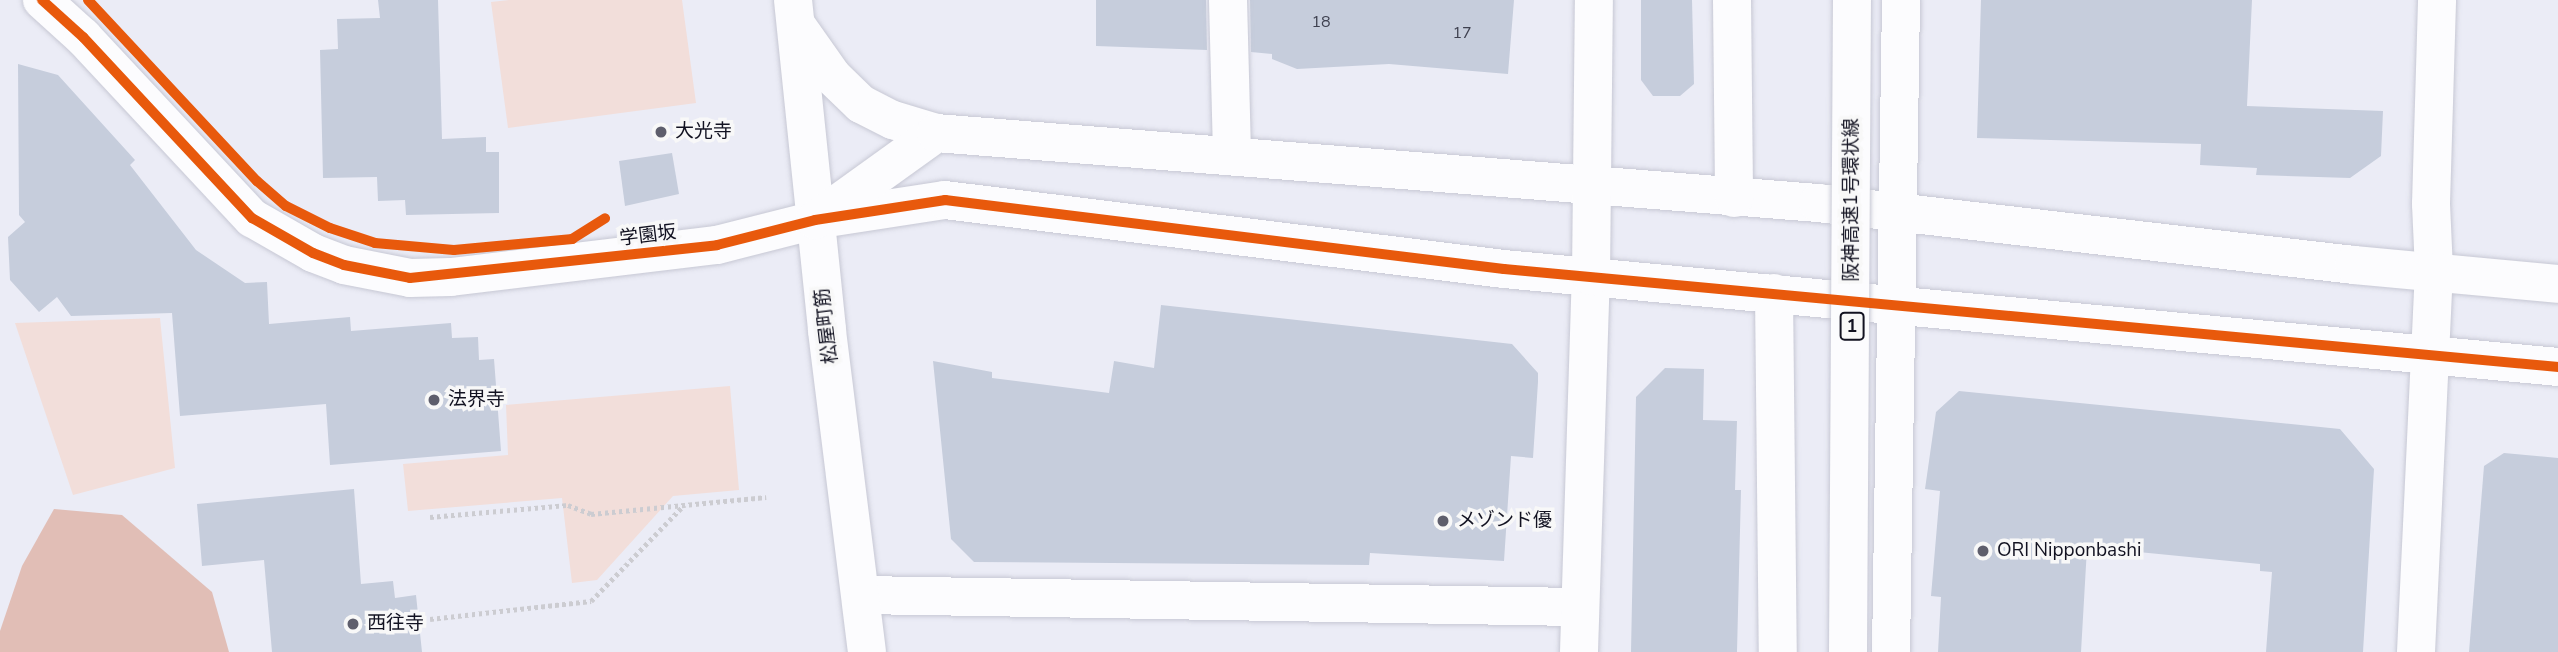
<!DOCTYPE html>
<meta charset="utf-8">
<style>
body{margin:0}
#map{position:relative;width:2558px;height:652px;overflow:hidden;background:#ebecf6;font-family:"Nunito Sans","Noto Sans JP",sans-serif}
div>[style]{position:absolute}
.green>*{inset:0;background:#f2deda}
.forest>*{inset:0;background:#e1beb6}
.building>*{inset:0;background:#c6cddc}
.path>*{height:4.5px;margin-top:-2.25px;transform-origin:0;background:repeating-linear-gradient(90deg,#ccccd1 0 3.5px,transparent 0 7px)}
.roads{filter:drop-shadow(0 0 2px #c7c8d4) drop-shadow(0 0 2px #c7c8d4)}
.minor>*{height:38px;margin:-19px;padding:0 19px;transform-origin:19px;border-radius:19px;background:#fcfcfe}
.tertiary>*{height:38px;margin:-19px;padding:0 19px;transform-origin:19px;border-radius:19px;background:#fcfcfe}
.motorway>*{height:38px;margin:-19px;padding:0 19px;transform-origin:19px;border-radius:19px;background:#fcfcfe}
.bridges{filter:drop-shadow(0 0 2px #c7c8d4) drop-shadow(0 0 2px #c7c8d4)}
.motorway-bridge>*{height:38px;margin:-19px;padding:0 19px;transform-origin:19px;border-radius:19px;background:#fcfcfe}
.cycleway>*{height:10px;margin:-5px;padding:0 5px;transform-origin:5px;border-radius:5px;background:#e8590c}
.dots>*{width:19px;height:19px;translate:-50% -50%;box-sizing:border-box;border:4px solid #f8f8f8;border-radius:50%}
span{translate:-50% -50%;white-space:nowrap;text-align:center;line-height:1.15;-webkit-text-stroke:7px #f8f8f8;paint-order:stroke}
.number-label{font-size:16px;color:#3f4150}
.number-label span{-webkit-text-stroke-width:0}
.shield-label span{padding:2px 5px;background:#f8f8f8;border:2px solid;border-radius:5px;-webkit-text-stroke-width:0}
.shield-label{font-size:18px;color:#121221;font-weight:700}
.poi-label{font-size:19px;color:#121221}
.left{translate:0 -50%;text-align:left}
.street-label{font-size:19px;color:#121221}
</style>
<div id="map">
<div class="green">
<div style="clip-path:polygon(509px 0,682px 0,696px 103px,508px 128px,491px 2px)"></div>
<div style="clip-path:polygon(160px 318px,175px 468px,73px 495px,15px 323px)"></div>
<div style="clip-path:polygon(730px 386px,739px 490px,673px 496px,597px 580px,572px 583px,562px 498px,408px 511px,403px 464px,508px 455px,506px 405px)"></div>
</div>
<div class="forest">
<div style="clip-path:polygon(54px 509px,122px 515px,212px 592px,229px 652px,0 652px,0 631px,22px 566px)"></div>
</div>
<div class="building">
<div style="clip-path:polygon(378px 0,438px 0,442px 139px,486px 137px,486px 152px,499px 152px,499px 213px,406px 215px,405px 200px,378px 201px,377px 177px,323px 178px,320px 50px,338px 49px,337px 19px,380px 18px)"></div>
<div style="clip-path:polygon(1096px 0,1206px 0,1207px 50px,1096px 46px)"></div>
<div style="clip-path:polygon(1250px 0,1514px 0,1508px 74px,1389px 64px,1297px 69px,1272px 59px,1272px 54px,1251px 52px)"></div>
<div style="clip-path:polygon(1641px 0,1692px 0,1694px 84px,1680px 96px,1653px 96px,1641px 80px)"></div>
<div style="clip-path:polygon(1981px 0,2252px 0,2247px 106px,2383px 111px,2381px 156px,2350px 178px,2256px 175px,2257px 168px,2200px 165px,2201px 144px,1977px 138px)"></div>
<div style="clip-path:polygon(18px 64px,58px 75px,135px 160px,130px 165px,196px 250px,245px 283px,267px 282px,269px 324px,350px 317px,351px 331px,451px 323px,452px 338px,478px 337px,479px 360px,494px 359px,501px 451px,330px 465px,326px 404px,180px 416px,172px 313px,71px 316px,57px 297px,39px 312px,10px 280px,8px 237px,25px 222px,19px 215px)"></div>
<div style="clip-path:polygon(672px 153px,679px 194px,625px 206px,619px 161px)"></div>
<div style="clip-path:polygon(1161px 305px,1512px 344px,1538px 373px,1538px 382px,1533px 458px,1511px 456px,1504px 561px,1370px 553px,1369px 565px,974px 562px,951px 539px,933px 361px,992px 372px,992px 378px,1109px 393px,1114px 361px,1154px 368px)"></div>
<div style="clip-path:polygon(1665px 368px,1704px 369px,1703px 420px,1737px 421px,1735px 490px,1741px 490px,1737px 652px,1631px 652px,1636px 397px)"></div>
<div style="clip-path:polygon(1959px 391px,2340px 429px,2374px 469px,2363px 652px,2266px 652px,2272px 572px,2260px 571px,2260px 564px,2098px 548px,2087px 548px,2081px 652px,1938px 652px,1941px 597px,1931px 596px,1940px 491px,1925px 489px,1936px 412px)"></div>
<div style="clip-path:polygon(2504px 453px,2558px 458px,2558px 652px,2469px 652px,2484px 466px)"></div>
<div style="clip-path:polygon(354px 489px,361px 584px,393px 581px,395px 598px,416px 595px,422px 652px,272px 652px,264px 560px,202px 566px,197px 504px)"></div>
</div>
<div class="path">
<div style="left:430px;top:517px;width:139px;rotate:-5deg"></div>
<div style="left:568px;top:505px;width:25px;rotate:21deg"></div>
<div style="left:591px;top:514px;width:176px;rotate:-5.5deg"></div>
<div style="left:430px;top:619px;width:162px;rotate:-6.4deg"></div>
<div style="left:591px;top:601px;width:134px;rotate:-45.9deg"></div>
</div>
<div class="roads">
<div class="minor">
<div style="left:42px;top:0;width:55px;rotate:42.1deg"></div>
<div style="left:83px;top:37px;width:248px;rotate:47deg"></div>
<div style="left:252px;top:218px;width:70px;rotate:29.8deg"></div>
<div style="left:313px;top:253px;width:33px;rotate:21deg"></div>
<div style="left:344px;top:265px;width:67px;rotate:11.1deg"></div>
<div style="left:410px;top:278px;width:41px;rotate:-1.4deg"></div>
<div style="left:451px;top:277px;width:268px;rotate:-6.9deg"></div>
<div style="left:717px;top:245px;width:101px;rotate:-14.3deg"></div>
<div style="left:1228px;top:0;width:153px;rotate:88.5deg"></div>
<div style="left:861px;top:595px;width:718px;rotate:0.96deg"></div>
<div style="left:1579px;top:652px;width:376px;rotate:-88.2deg"></div>
<div style="left:1891px;top:652px;width:652px;rotate:-89.12deg"></div>
<div style="left:2416px;top:652px;width:382px;rotate:-87.3deg"></div>
<div style="left:2434px;top:270px;width:66px;rotate:-92.6deg"></div>
<div style="left:2431px;top:204px;width:204px;rotate:-88.3deg"></div>
</div>
<div class="tertiary">
<div style="left:793px;top:0;width:333px;rotate:84.1deg"></div>
<div style="left:827px;top:331px;width:323px;rotate:82.9deg"></div>
<div style="left:797px;top:26px;width:62px;rotate:54.8deg"></div>
<div style="left:833px;top:77px;width:39px;rotate:44deg"></div>
<div style="left:861px;top:104px;width:36px;rotate:27deg"></div>
<div style="left:893px;top:120px;width:45px;rotate:16.8deg"></div>
<div style="left:821px;top:219px;width:125px;rotate:-8.7deg"></div>
<div style="left:945px;top:200px;width:563px;rotate:7.04deg"></div>
<div style="left:1504px;top:269px;width:1059px;rotate:5.31deg"></div>
<div style="left:815px;top:220px;width:149px;rotate:-35.7deg"></div>
<div style="left:936px;top:133px;width:885px;rotate:4.54deg"></div>
<div style="left:1818px;top:203px;width:540px;rotate:6.6deg"></div>
<div style="left:2354px;top:265px;width:205px;rotate:5.3deg"></div>
<div style="left:1591px;top:276px;width:276px;rotate:-89.4deg"></div>
</div>
<div class="motorway">
<div style="left:1732px;top:0;width:198px;rotate:89.4deg"></div>
<div style="left:1774px;top:293px;width:359px;rotate:89.4deg"></div>
</div>
</div>
<div class="bridges">
<div class="motorway-bridge">
<div style="left:1848px;top:652px;width:652px;rotate:-89.65deg"></div>
</div>
</div>
<div class="cycleway">
<div style="left:42px;top:0;width:55px;rotate:42.1deg"></div>
<div style="left:83px;top:37px;width:248px;rotate:47deg"></div>
<div style="left:252px;top:218px;width:70px;rotate:29.8deg"></div>
<div style="left:313px;top:253px;width:33px;rotate:21deg"></div>
<div style="left:344px;top:265px;width:67px;rotate:11.1deg"></div>
<div style="left:410px;top:278px;width:309px;rotate:-6.1deg"></div>
<div style="left:717px;top:245px;width:101px;rotate:-14.3deg"></div>
<div style="left:815px;top:220px;width:132px;rotate:-8.7deg"></div>
<div style="left:945px;top:200px;width:563px;rotate:7.04deg"></div>
<div style="left:1504px;top:269px;width:1059px;rotate:5.31deg"></div>
<div style="left:88px;top:0;width:248px;rotate:47deg"></div>
<div style="left:257px;top:181px;width:38px;rotate:41deg"></div>
<div style="left:286px;top:206px;width:49px;rotate:26.6deg"></div>
<div style="left:330px;top:228px;width:47px;rotate:18.4deg"></div>
<div style="left:375px;top:243px;width:79px;rotate:5.1deg"></div>
<div style="left:454px;top:250px;width:119px;rotate:-5.3deg"></div>
<div style="left:572px;top:239px;width:39px;rotate:-32deg"></div>
</div>
<div class="dots">
<div style="left:661px;top:132px;background:#5e5e6c"></div>
<div style="left:434px;top:400px;background:#5e5e6c"></div>
<div style="left:1443px;top:521px;background:#5e5e6c"></div>
<div style="left:1983px;top:551px;background:#5e5e6c"></div>
<div style="left:353px;top:624px;background:#5e5e6c"></div>
</div>
<div class="number-label">
<span style="left:1321px;top:22px">18</span>
<span style="left:1462px;top:33px">17</span>
</div>
<div class="shield-label">
<span style="left:1852px;top:326px">1</span>
</div>
<div class="poi-label">
<span class="left" style="left:675px;top:132px">大光寺</span>
<span class="left" style="left:448px;top:400px">法界寺</span>
<span class="left" style="left:1457px;top:521px">メゾンド優</span>
<span class="left" style="left:1997px;top:551px">ORI Nipponbashi</span>
<span class="left" style="left:367px;top:624px">西往寺</span>
</div>
<div class="street-label">
<span style="left:1852px;top:200px;rotate:-90deg">阪神高速1号環状線</span>
<span style="left:648px;top:236px;rotate:-7deg">学園坂</span>
<span style="left:827px;top:326px;rotate:-97deg">松屋町筋</span>
</div>
</div>
